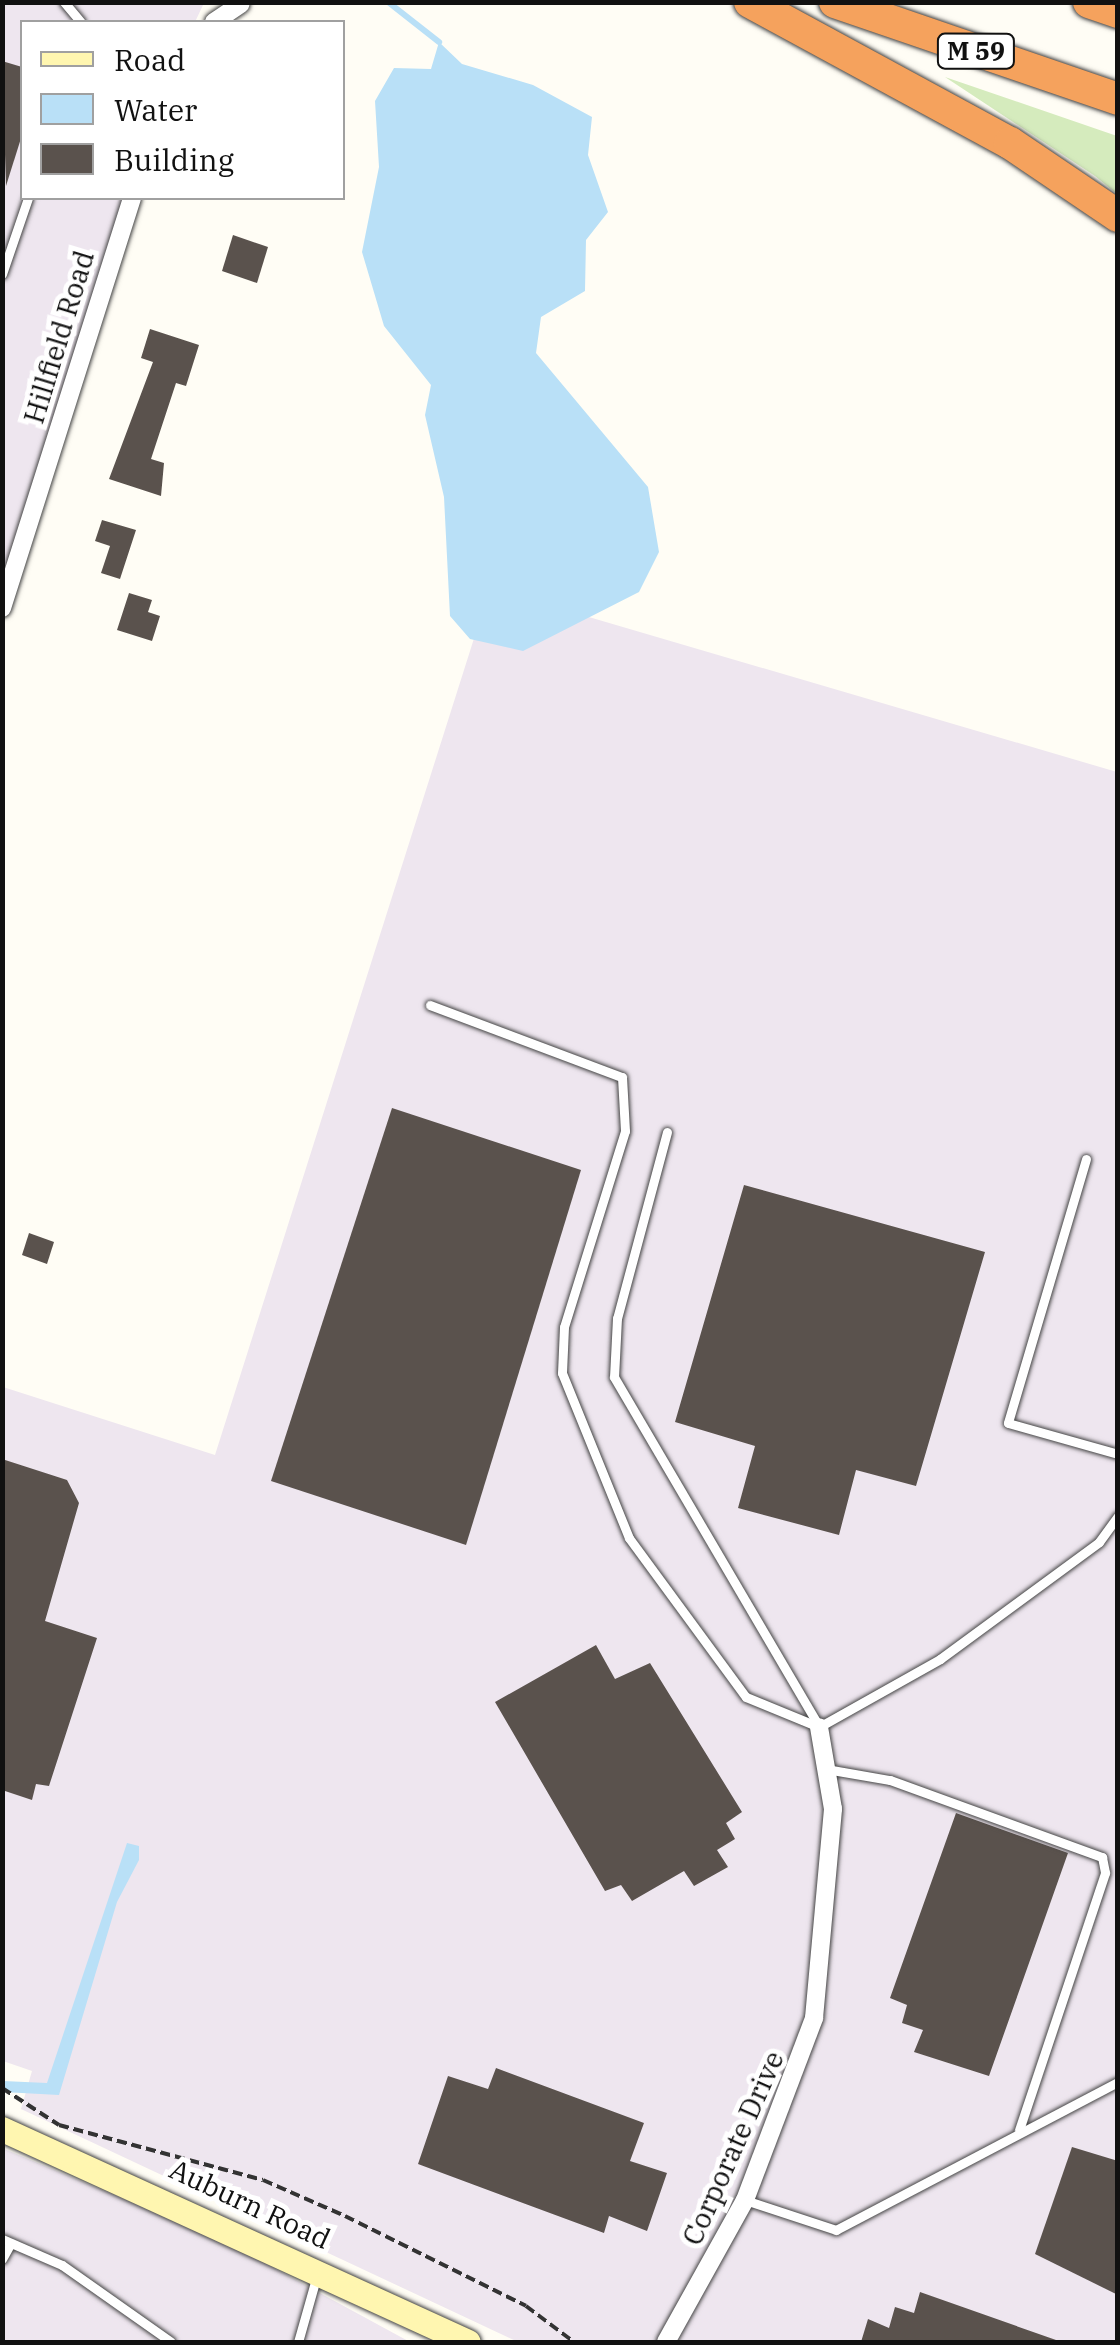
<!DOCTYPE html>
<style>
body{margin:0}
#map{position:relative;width:1120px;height:2345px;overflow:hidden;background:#fffdf5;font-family:"IBM Plex Serif",serif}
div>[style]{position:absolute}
.industrial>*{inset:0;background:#eee6ef}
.green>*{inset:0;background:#d5ebbd}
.water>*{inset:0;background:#b9e0f7}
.stream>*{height:6px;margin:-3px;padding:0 3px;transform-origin:3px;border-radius:3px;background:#b9e0f7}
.building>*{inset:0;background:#5a524d}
.path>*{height:4px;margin-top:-2px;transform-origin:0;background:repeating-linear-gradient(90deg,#333 0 10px,transparent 0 15px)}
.roads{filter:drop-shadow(0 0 2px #444) drop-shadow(0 0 2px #444)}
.lane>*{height:9px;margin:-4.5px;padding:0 4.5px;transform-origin:4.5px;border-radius:4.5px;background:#fff}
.street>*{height:18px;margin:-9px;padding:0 9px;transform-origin:9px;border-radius:9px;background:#fff}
.secondary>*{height:25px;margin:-12.5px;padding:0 12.5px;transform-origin:12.5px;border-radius:12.5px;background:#fff6b0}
.highway>*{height:32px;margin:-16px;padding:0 16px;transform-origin:16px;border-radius:16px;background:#f5a25d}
span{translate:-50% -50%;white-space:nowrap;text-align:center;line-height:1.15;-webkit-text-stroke:10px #fff;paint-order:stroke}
.shield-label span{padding:2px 8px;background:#fff;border:2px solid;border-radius:8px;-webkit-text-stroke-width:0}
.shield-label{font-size:25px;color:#111;font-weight:700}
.street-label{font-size:28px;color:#111}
.frame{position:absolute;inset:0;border:5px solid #111;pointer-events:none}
.legend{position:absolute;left:20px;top:20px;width:325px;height:180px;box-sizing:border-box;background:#fff;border:2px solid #a0a0a0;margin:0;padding:12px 18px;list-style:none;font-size:30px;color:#111}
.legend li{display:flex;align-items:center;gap:20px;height:50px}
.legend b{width:50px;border:2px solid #a0a0a0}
</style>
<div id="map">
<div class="industrial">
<div style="clip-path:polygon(3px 3px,204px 3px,195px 22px,22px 22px,22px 198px,124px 198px,3px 581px)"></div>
<div style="clip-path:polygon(490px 588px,1117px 772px,1117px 2342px,518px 2342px,21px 2109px,32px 2071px,3px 2061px,3px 1387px,215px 1455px)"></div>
<div style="clip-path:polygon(2px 2148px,226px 2242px,410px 2342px,3px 2342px)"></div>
</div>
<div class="green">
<div style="clip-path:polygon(945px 77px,1117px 136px,1117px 194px,1095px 176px)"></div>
</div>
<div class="water">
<div style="clip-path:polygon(439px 42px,462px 64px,533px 85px,592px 117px,588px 155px,608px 212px,586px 240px,585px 291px,541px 317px,536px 353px,648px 487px,659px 552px,639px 592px,523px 651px,470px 639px,450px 616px,444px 497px,425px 415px,431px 385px,384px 326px,362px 252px,379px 167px,375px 101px,394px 68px,431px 69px)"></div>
<div style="clip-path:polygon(127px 1843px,139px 1846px,139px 1860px,117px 1902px,59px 2095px,3px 2092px,3px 2081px,47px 2083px)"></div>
</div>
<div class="stream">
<div style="left:388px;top:2px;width:65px;rotate:38.1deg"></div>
</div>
<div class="building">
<div style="clip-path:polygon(2px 61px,22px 67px,22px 135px,6px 186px)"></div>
<div style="clip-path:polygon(233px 235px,268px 247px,257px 283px,222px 271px)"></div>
<div style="clip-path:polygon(150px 329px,199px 345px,186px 386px,176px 383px,151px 459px,164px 463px,161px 496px,109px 479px,153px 362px,141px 358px)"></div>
<div style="clip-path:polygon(102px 520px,136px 530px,120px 579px,101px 573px,110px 546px,95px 541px)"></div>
<div style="clip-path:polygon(129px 593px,152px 600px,148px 612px,160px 616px,152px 641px,117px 630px)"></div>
<div style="clip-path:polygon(392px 1108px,581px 1170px,466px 1545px,271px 1481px)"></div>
<div style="clip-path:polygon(744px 1185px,985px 1252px,916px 1486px,856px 1470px,839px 1535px,738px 1508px,755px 1446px,675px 1422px)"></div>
<div style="clip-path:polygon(29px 1233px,54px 1242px,47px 1264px,22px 1255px)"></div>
<div style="clip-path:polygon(2px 1459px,67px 1480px,79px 1503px,45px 1621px,97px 1638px,49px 1786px,36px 1784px,32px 1800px,2px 1790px)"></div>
<div style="clip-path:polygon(596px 1645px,615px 1679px,650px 1663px,742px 1812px,726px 1823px,735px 1839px,717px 1850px,728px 1867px,694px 1886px,684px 1871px,632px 1901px,621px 1885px,605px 1891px,495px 1702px)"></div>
<div style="clip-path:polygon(956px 1813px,1068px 1853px,989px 2076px,914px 2052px,923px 2030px,902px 2023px,907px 2005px,890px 1998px)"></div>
<div style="clip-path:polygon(496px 2068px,644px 2123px,630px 2161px,667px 2173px,647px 2231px,609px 2216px,604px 2233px,418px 2164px,448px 2076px,488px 2089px)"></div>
<div style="clip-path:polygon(1072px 2147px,1118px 2161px,1118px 2295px,1035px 2254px)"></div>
<div style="clip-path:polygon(920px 2292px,1056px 2340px,1055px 2342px,861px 2342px,868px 2319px,889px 2328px,895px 2307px,914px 2313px)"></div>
</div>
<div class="path">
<div style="left:2px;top:2088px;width:68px;rotate:33deg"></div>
<div style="left:59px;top:2125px;width:211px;rotate:15.1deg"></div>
<div style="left:263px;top:2180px;width:90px;rotate:23.7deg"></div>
<div style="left:345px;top:2216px;width:202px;rotate:26.4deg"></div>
<div style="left:526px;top:2306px;width:60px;rotate:36.9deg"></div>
</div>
<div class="roads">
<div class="lane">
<div style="left:64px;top:2px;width:26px;rotate:50deg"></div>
<div style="left:2px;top:274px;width:80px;rotate:-71.1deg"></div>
<div style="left:430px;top:1005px;width:205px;rotate:20.6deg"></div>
<div style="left:622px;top:1077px;width:54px;rotate:86.8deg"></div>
<div style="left:625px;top:1131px;width:205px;rotate:107.3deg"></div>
<div style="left:564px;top:1327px;width:46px;rotate:92.5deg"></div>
<div style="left:562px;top:1373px;width:178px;rotate:67.9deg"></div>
<div style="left:629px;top:1538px;width:197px;rotate:53.7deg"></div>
<div style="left:746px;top:1697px;width:79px;rotate:22.3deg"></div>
<div style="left:819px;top:1727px;width:139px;rotate:-29.3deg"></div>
<div style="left:940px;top:1659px;width:197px;rotate:-36.3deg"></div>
<div style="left:1099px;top:1542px;width:32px;rotate:-54deg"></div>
<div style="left:667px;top:1132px;width:193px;rotate:105deg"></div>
<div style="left:617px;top:1318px;width:59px;rotate:92.9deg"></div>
<div style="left:614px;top:1377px;width:406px;rotate:59.6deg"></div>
<div style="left:1086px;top:1159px;width:275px;rotate:106.5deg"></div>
<div style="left:1008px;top:1423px;width:114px;rotate:15.7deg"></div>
<div style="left:826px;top:1769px;width:65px;rotate:9.8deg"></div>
<div style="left:890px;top:1780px;width:226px;rotate:20deg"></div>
<div style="left:1102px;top:1857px;width:16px;rotate:79deg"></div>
<div style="left:1105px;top:1873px;width:271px;rotate:108.5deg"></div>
<div style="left:745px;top:2200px;width:96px;rotate:18.2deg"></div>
<div style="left:836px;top:2230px;width:318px;rotate:-27.7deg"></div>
<div style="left:2px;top:2239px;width:65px;rotate:23.4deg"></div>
<div style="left:62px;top:2265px;width:133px;rotate:35.2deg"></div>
<div style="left:2px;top:2259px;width:18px;rotate:-61deg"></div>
<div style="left:298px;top:2342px;width:70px;rotate:-74.2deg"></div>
</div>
<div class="street">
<div style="left:214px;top:22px;width:32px;rotate:-34deg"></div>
<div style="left:2px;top:608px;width:430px;rotate:-72.4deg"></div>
<div style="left:666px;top:2342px;width:162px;rotate:-60.9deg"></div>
<div style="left:745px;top:2200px;width:195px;rotate:-69.2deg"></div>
<div style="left:814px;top:2018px;width:210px;rotate:-84.8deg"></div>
<div style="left:833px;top:1809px;width:83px;rotate:-99.7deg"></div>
</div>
<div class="secondary">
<div style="left:2px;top:2129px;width:512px;rotate:24.56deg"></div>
</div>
<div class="highway">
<div style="left:750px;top:2px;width:296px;rotate:28.5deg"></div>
<div style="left:1010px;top:143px;width:130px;rotate:34.1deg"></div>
<div style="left:835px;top:2px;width:299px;rotate:18.9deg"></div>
<div style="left:1089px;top:2px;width:31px;rotate:19deg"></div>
</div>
</div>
<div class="shield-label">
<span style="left:976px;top:51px">M 59</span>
</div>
<div class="street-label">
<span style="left:59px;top:337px;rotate:-73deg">Hillfield Road</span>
<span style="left:733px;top:2148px;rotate:-66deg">Corporate Drive</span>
<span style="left:250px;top:2204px;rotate:25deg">Auburn Road</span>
</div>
<div class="frame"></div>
<ul class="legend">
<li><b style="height:12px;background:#fff6b0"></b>Road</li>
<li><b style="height:28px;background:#b9e0f7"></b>Water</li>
<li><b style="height:28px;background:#5a524d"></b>Building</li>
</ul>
</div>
